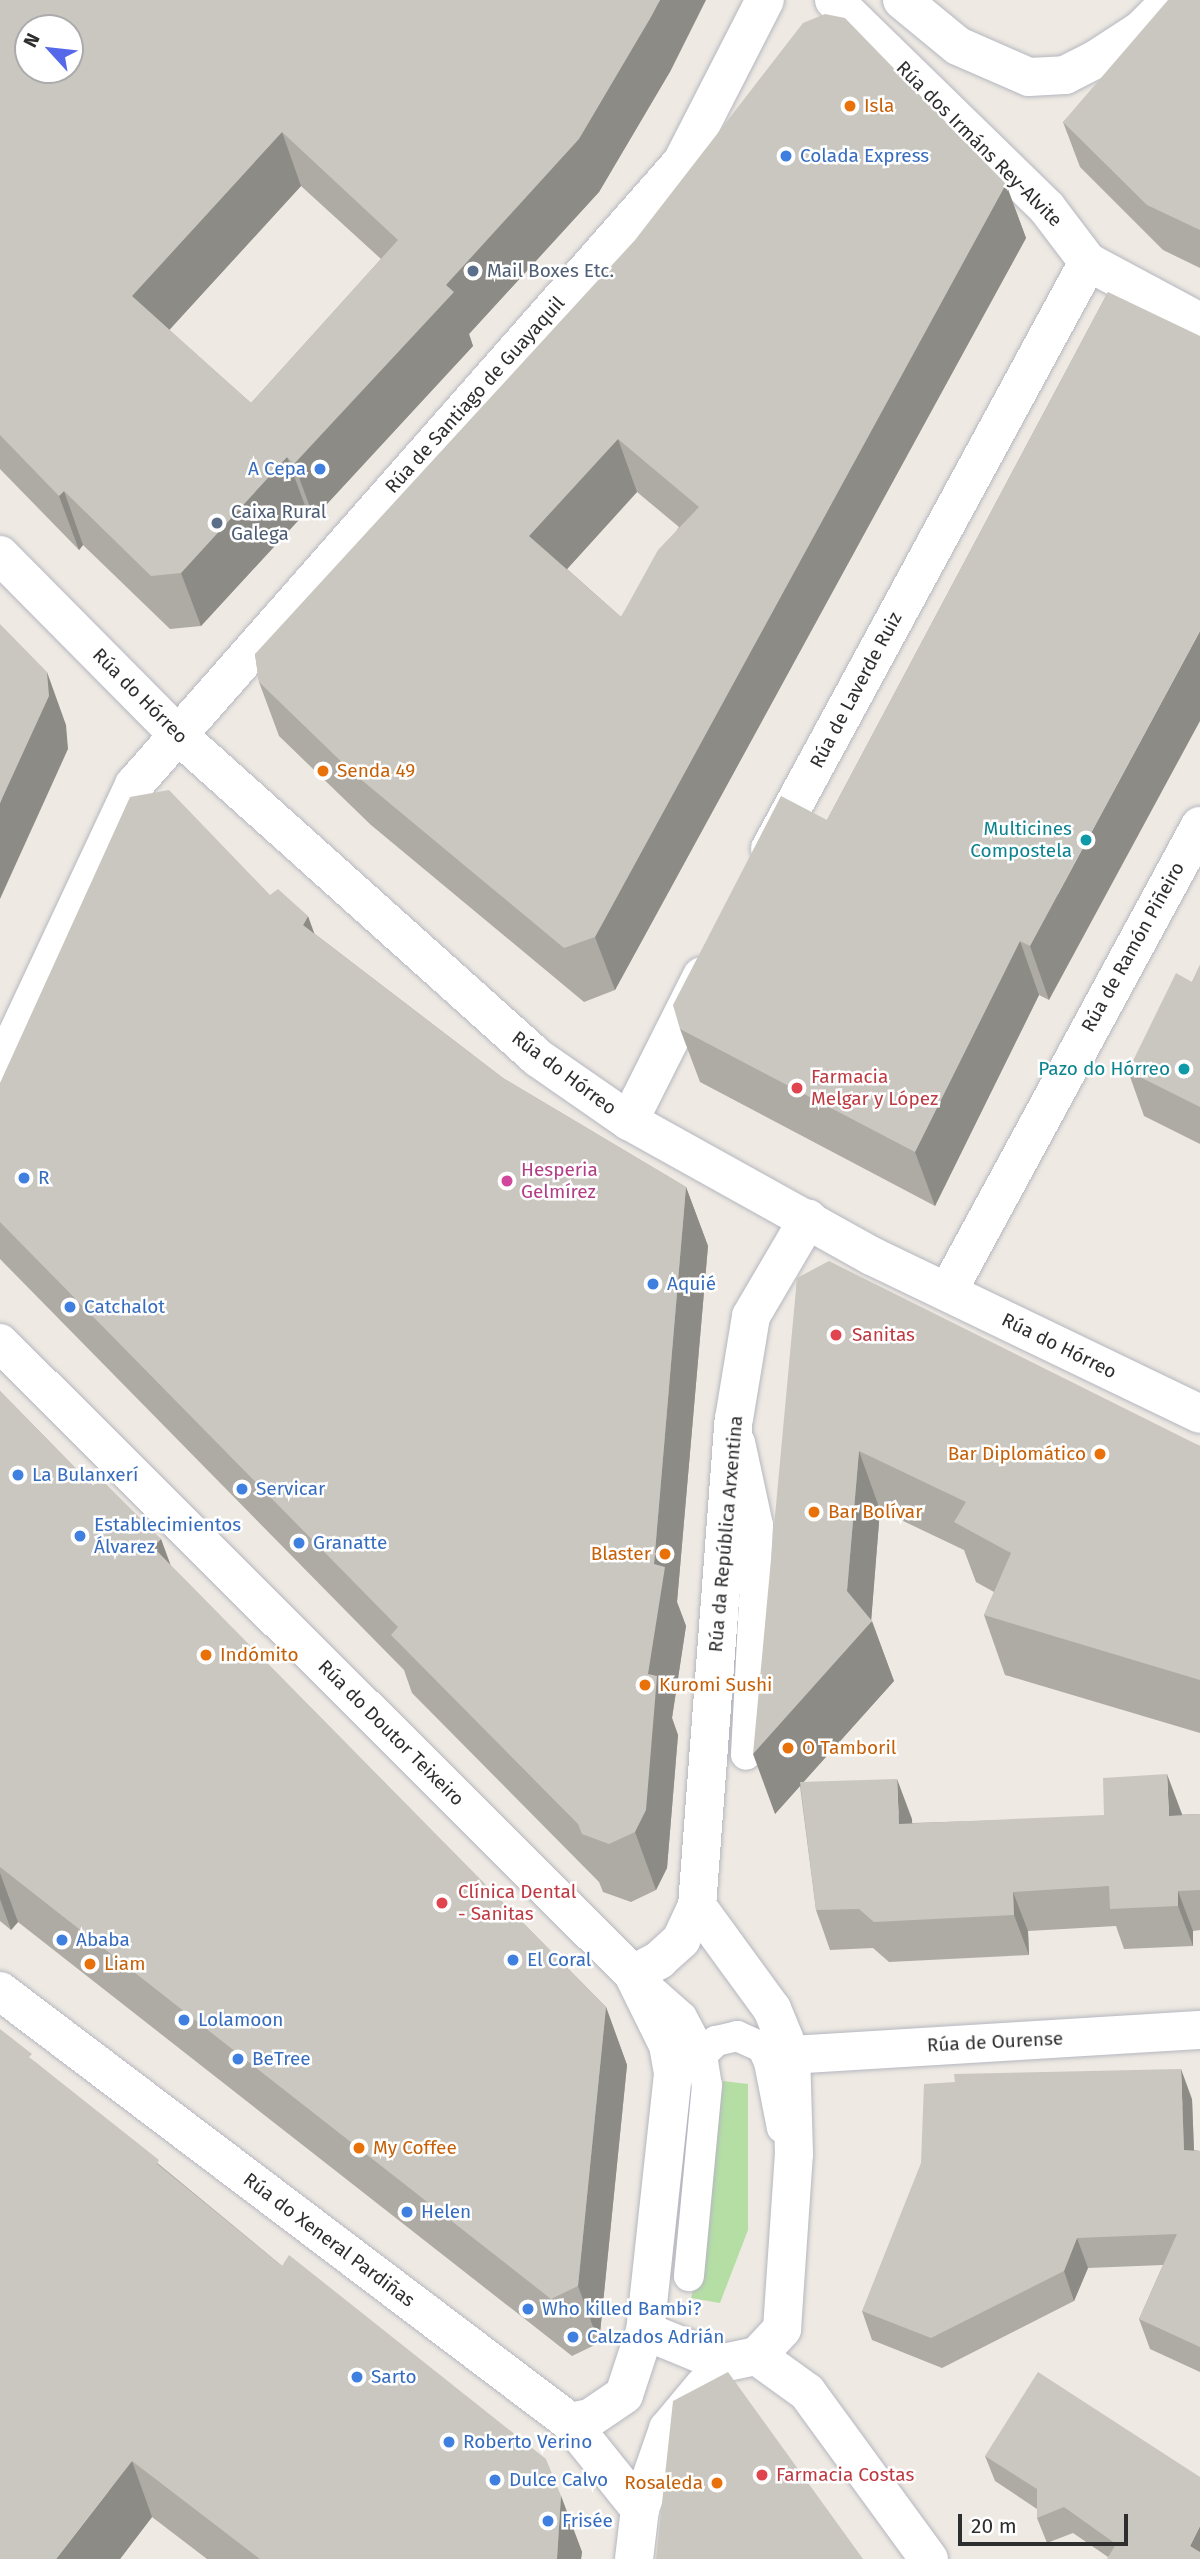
<!DOCTYPE html>
<meta charset="utf-8">
<style>
body{margin:0}
#map{position:relative;width:1200px;height:2559px;overflow:hidden;background:#eee9e2;font-family:"Fira Sans",sans-serif}
div>[style]{position:absolute}
.green>*{inset:0;background:#b5dea5}
.roads{filter:drop-shadow(0 0 2px #b5b7c0) drop-shadow(0 0 2px #b5b7c0)}
.lane>*{height:30px;margin:-15px;padding:0 15px;transform-origin:15px;border-radius:15px;background:#fff}
.street>*{height:38px;margin:-19px;padding:0 19px;transform-origin:19px;border-radius:19px;background:#fff}
.secondary>*{height:38px;margin:-19px;padding:0 19px;transform-origin:19px;border-radius:19px;background:#fff}
.wall>*{inset:0;background:#aeaba5}
.shaded-wall>*{inset:0;background:#8d8b86}
.building>*{inset:0;background:#cac7c0}
.dots>*{width:19px;height:19px;translate:-50% -50%;box-sizing:border-box;border:4px solid #fff;border-radius:50%}
span{translate:-50% -50%;white-space:nowrap;text-align:center;line-height:1.15;-webkit-text-stroke:5px #fff;paint-order:stroke}
.food-label{font-size:19px;color:#c56008}
.left{translate:0 -50%;text-align:left}
.right{translate:-100% -50%;text-align:right}
.street-label{font-size:19px;color:#2e2e2e}
.shop-label{font-size:19px;color:#366cbe}
.service-label{font-size:19px;color:#4e5e75}
.culture-label{font-size:19px;color:#0d838f}
.health-label{font-size:19px;color:#be3a42}
.hotel-label{font-size:19px;color:#b23c85}
.north{position:absolute;left:14px;top:14px;width:70px;height:70px;box-sizing:border-box;background:#fff;border:2px solid #ababab;border-radius:50%;rotate:297deg;font-size:19px;font-weight:700;line-height:28px;text-align:center;color:#2e2e2e}
.north::after{content:'';display:block;margin:auto;width:24px;height:32px;background:#5468e9;clip-path:polygon(50% 0,100% 100%,50% 72%,0 100%)}
.scale{position:absolute;left:958px;top:2514px;width:170px;height:32px;box-sizing:border-box;border:4px solid #2e2e2e;border-top:0;padding-left:9px;font-size:21px;line-height:24px;white-space:nowrap;color:#2e2e2e;-webkit-text-stroke:5px #fff;paint-order:stroke}
</style>
<div id="map">
<div class="green">
<div style="clip-path:polygon(723px 2081px,748px 2084px,748px 2230px,720px 2303px,691px 2298px,703px 2252px)"></div>
</div>
<div class="roads">
<div class="lane">
<div style="left:740px;top:1442px;width:85px;rotate:77.8deg"></div>
<div style="left:758px;top:1525px;width:230px;rotate:93deg"></div>
<div style="left:639px;top:1979px;width:57px;rotate:41.5deg"></div>
<div style="left:682px;top:2017px;width:43px;rotate:62.2deg"></div>
<div style="left:702px;top:2055px;width:30px;rotate:81deg"></div>
<div style="left:707px;top:2085px;width:192px;rotate:95.4deg"></div>
<div style="left:702px;top:2055px;width:20px;rotate:-45deg"></div>
<div style="left:716px;top:2041px;width:22px;rotate:-13deg"></div>
<div style="left:737px;top:2036px;width:27px;rotate:24deg"></div>
<div style="left:762px;top:2047px;width:17px;rotate:65deg"></div>
<div style="left:769px;top:2062px;width:67px;rotate:78.9deg"></div>
</div>
<div class="street">
<div style="left:834px;top:0;width:298px;rotate:44.3deg"></div>
<div style="left:1047px;top:208px;width:68px;rotate:52.8deg"></div>
<div style="left:1088px;top:262px;width:127px;rotate:28.2deg"></div>
<div style="left:902px;top:0;width:72px;rotate:39.4deg"></div>
<div style="left:958px;top:46px;width:77px;rotate:23.6deg"></div>
<div style="left:1029px;top:77px;width:36px;rotate:-3deg"></div>
<div style="left:1065px;top:75px;width:34px;rotate:-27deg"></div>
<div style="left:1095px;top:60px;width:55px;rotate:-33.1deg"></div>
<div style="left:1141px;top:30px;width:42px;rotate:-45deg"></div>
<div style="left:770px;top:849px;width:668px;rotate:-61.55deg"></div>
<div style="left:0;top:1071px;width:316px;rotate:-64.9deg"></div>
<div style="left:134px;top:785px;width:830px;rotate:-48.66deg"></div>
<div style="left:682px;top:162px;width:182px;rotate:-62.9deg"></div>
<div style="left:629px;top:1121px;width:162px;rotate:-63.3deg"></div>
<div style="left:948px;top:1291px;width:529px;rotate:-61.55deg"></div>
<div style="left:0;top:1343px;width:894px;rotate:44.91deg"></div>
<div style="left:633px;top:1974px;width:79px;rotate:63.8deg"></div>
<div style="left:668px;top:2045px;width:29px;rotate:80deg"></div>
<div style="left:673px;top:2074px;width:259px;rotate:96.2deg"></div>
<div style="left:645px;top:2331px;width:67px;rotate:108.2deg"></div>
<div style="left:624px;top:2395px;width:41px;rotate:145.9deg"></div>
<div style="left:590px;top:2418px;width:20px;rotate:169deg"></div>
<div style="left:633px;top:1974px;width:30px;rotate:-28deg"></div>
<div style="left:659px;top:1960px;width:30px;rotate:-42deg"></div>
<div style="left:681px;top:1940px;width:38px;rotate:-65deg"></div>
<div style="left:697px;top:1906px;width:488px;rotate:-85.7deg"></div>
<div style="left:734px;top:1419px;width:104px;rotate:-80.6deg"></div>
<div style="left:751px;top:1316px;width:113px;rotate:-59.6deg"></div>
<div style="left:0;top:1991px;width:715px;rotate:37.09deg"></div>
<div style="left:570px;top:2422px;width:112px;rotate:51.2deg"></div>
<div style="left:791px;top:2055px;width:410px;rotate:-3.5deg"></div>
<div style="left:645px;top:2331px;width:84px;rotate:22.3deg"></div>
<div style="left:723px;top:2363px;width:35px;rotate:-12deg"></div>
<div style="left:757px;top:2356px;width:37px;rotate:-47deg"></div>
<div style="left:782px;top:2329px;width:175px;rotate:-86.1deg"></div>
<div style="left:794px;top:2154px;width:99px;rotate:-91.7deg"></div>
<div style="left:791px;top:2055px;width:50px;rotate:-112.4deg"></div>
<div style="left:772px;top:2009px;width:127px;rotate:-126.1deg"></div>
<div style="left:757px;top:2356px;width:62px;rotate:35.8deg"></div>
<div style="left:807px;top:2392px;width:207px;rotate:53.9deg"></div>
<div style="left:634px;top:2559px;width:50px;rotate:-83.2deg"></div>
<div style="left:640px;top:2509px;width:85px;rotate:-70.7deg"></div>
<div style="left:668px;top:2429px;width:56px;rotate:-50.1deg"></div>
</div>
<div class="secondary">
<div style="left:0;top:555px;width:252px;rotate:45.3deg"></div>
<div style="left:177px;top:734px;width:485px;rotate:41.9deg"></div>
<div style="left:538px;top:1058px;width:111px;rotate:34.7deg"></div>
<div style="left:629px;top:1121px;width:278px;rotate:29.1deg"></div>
<div style="left:872px;top:1256px;width:364px;rotate:25.7deg"></div>
</div>
</div>
<div class="wall">
<div style="clip-path:polygon(evenodd,0 0,671px 70px,599px 192px,469px 334px,473px 346px,314px 518px,307px 511px,201px 626px,170px 629px,83px 545px,79px 550px,0 469px,0 0,301px 186px,381px 259px,251px 403px,169px 330px,301px 186px)"></div>
<div style="clip-path:polygon(1200px 0,1200px 268px,1163px 250px,1080px 167px,1063px 122px)"></div>
<div style="clip-path:polygon(evenodd,1006px 184px,1026px 238px,615px 990px,584px 1002px,371px 825px,279px 736px,259px 682px,255px 654px,1006px 184px,637px 492px,679px 527px,621px 617px,567px 569px,637px 492px)"></div>
<div style="clip-path:polygon(1108px 292px,1049px 1000px,1039px 995px,935px 1206px,700px 1082px,680px 1029px,827px 820px)"></div>
<div style="clip-path:polygon(270px 895px,315px 934px,503px 1078px,686px 1187px,708px 1246px,677px 1602px,686px 1626px,672px 1718px,678px 1735px,667px 1868px,656px 1890px,631px 1902px,603px 1892px,599px 1882px,412px 1693px,404px 1670px,0 1259px,0 1083px)"></div>
<div style="clip-path:polygon(1200px 965px,1200px 1144px,1144px 1116px,1128px 1071px,1192px 982px)"></div>
<div style="clip-path:polygon(797px 1278px,1200px 1446px,1200px 1733px,1005px 1675px,984px 1615px,994px 1592px,976px 1582px,964px 1550px,880px 1510px,871px 1620px,894px 1681px,803px 1782px,912px 1819px,912px 1823px,1200px 1814px,1200px 1930px,1193px 1931px,1193px 1946px,1124px 1949px,1116px 1926px,1028px 1931px,1029px 1955px,889px 1962px,873px 1948px,830px 1950px,816px 1910px,800px 1786px,775px 1814px)"></div>
<div style="clip-path:polygon(0 1391px,93px 1486px,161px 1539px,170px 1565px,606px 2007px,627px 2065px,599px 2343px,572px 2356px,18px 1922px,11px 1930px,0 1921px)"></div>
<div style="clip-path:polygon(35px 2062px,561px 2496px,582px 2552px,581px 2559px,207px 2559px,152px 2517px,120px 2559px)"></div>
<div style="clip-path:polygon(1192px 2099px,1194px 2150px,1200px 2151px,1200px 2372px,1150px 2349px,1139px 2319px,1163px 2265px,1088px 2268px,1074px 2301px,942px 2368px,872px 2340px,862px 2311px)"></div>
<div style="clip-path:polygon(985px 2456px,1200px 2477px,1108px 2557px,1073px 2533px,1047px 2543px,1037px 2518px,1037px 2509px,995px 2481px)"></div>
</div>
<div class="shaded-wall">
<div style="clip-path:polygon(660px 0,706px 0,671px 70px,599px 192px,469px 334px,473px 346px,314px 518px,294px 464px,446px 285px)"></div>
<div style="clip-path:polygon(282px 132px,301px 186px,151px 350px,132px 296px)"></div>
<div style="clip-path:polygon(1006px 184px,1026px 238px,615px 990px,595px 937px)"></div>
<div style="clip-path:polygon(618px 439px,637px 492px,549px 589px,529px 536px)"></div>
<div style="clip-path:polygon(287px 457px,307px 511px,201px 626px,181px 573px)"></div>
<div style="clip-path:polygon(64px 491px,83px 545px,79px 550px,59px 496px)"></div>
<div style="clip-path:polygon(1200px 631px,1200px 721px,1049px 1000px,1030px 946px)"></div>
<div style="clip-path:polygon(47px 672px,66px 725px,68px 749px,0 899px,0 803px)"></div>
<div style="clip-path:polygon(308px 916px,329px 974px,303px 925px)"></div>
<div style="clip-path:polygon(1020px 941px,1039px 995px,935px 1206px,915px 1152px)"></div>
<div style="clip-path:polygon(686px 1187px,708px 1246px,677px 1602px,686px 1626px,672px 1718px,678px 1735px,667px 1868px,656px 1890px,635px 1832px,648px 1674px,654px 1564px)"></div>
<div style="clip-path:polygon(859px 1451px,880px 1510px,871px 1623px,872px 1621px,894px 1681px,775px 1814px,753px 1754px,847px 1591px)"></div>
<div style="clip-path:polygon(161px 1539px,182px 1596px,153px 1547px)"></div>
<div style="clip-path:polygon(1167px 1774px,1182px 1814px,1184px 1856px,1169px 1816px)"></div>
<div style="clip-path:polygon(897px 1779px,912px 1819px,914px 1864px,899px 1824px)"></div>
<div style="clip-path:polygon(0 1873px,18px 1922px,11px 1930px,0 1899px)"></div>
<div style="clip-path:polygon(1178px 1891px,1193px 1931px,1193px 1946px,1178px 1906px)"></div>
<div style="clip-path:polygon(1013px 1892px,1028px 1931px,1029px 1955px,1014px 1915px)"></div>
<div style="clip-path:polygon(606px 2007px,627px 2065px,599px 2343px,578px 2286px)"></div>
<div style="clip-path:polygon(1181px 2069px,1192px 2099px,1195px 2179px,1184px 2150px)"></div>
<div style="clip-path:polygon(1077px 2238px,1088px 2268px,1074px 2301px,1064px 2271px)"></div>
<div style="clip-path:polygon(132px 2461px,152px 2517px,120px 2559px,56px 2559px)"></div>
<div style="clip-path:polygon(561px 2496px,582px 2552px,581px 2559px,557px 2559px)"></div>
<div style="clip-path:polygon(1200px 2526px,1200px 2559px,1190px 2546px)"></div>
</div>
<div class="building">
<div style="clip-path:polygon(evenodd,0 0,660px 0,651px 17px,579px 139px,446px 285px,454px 292px,294px 464px,287px 457px,181px 573px,151px 576px,64px 491px,59px 496px,0 435px,0 0,28px 28px,70px 28px,70px 70px,28px 70px,28px 28px,0 0,282px 132px,398px 240px,251px 403px,132px 296px,282px 132px)"></div>
<div style="clip-path:polygon(1168px 0,1200px 0,1200px 230px,1147px 205px,1063px 122px)"></div>
<div style="clip-path:polygon(evenodd,825px 14px,845px 18px,1006px 184px,595px 937px,564px 948px,352px 772px,259px 682px,255px 654px,635px 240px,803px 23px,825px 14px,618px 439px,699px 507px,658px 550px,621px 617px,529px 536px,618px 439px)"></div>
<div style="clip-path:polygon(1108px 292px,1200px 336px,1200px 631px,1030px 946px,1020px 941px,915px 1152px,680px 1029px,673px 1005px,781px 796px,827px 820px)"></div>
<div style="clip-path:polygon(0 624px,47px 672px,49px 696px,0 803px)"></div>
<div style="clip-path:polygon(169px 790px,270px 895px,278px 889px,308px 916px,303px 925px,503px 1078px,686px 1187px,654px 1564px,665px 1567px,648px 1674px,657px 1676px,646px 1810px,635px 1832px,609px 1844px,582px 1834px,578px 1824px,391px 1635px,398px 1627px,0 1222px,0 1083px,130px 797px)"></div>
<div style="clip-path:polygon(1200px 965px,1200px 1107px,1128px 1071px,1176px 973px,1192px 982px)"></div>
<div style="clip-path:polygon(829px 1261px,1200px 1446px,1200px 1680px,984px 1615px,1011px 1553px,954px 1522px,966px 1502px,859px 1451px,847px 1591px,872px 1621px,753px 1754px,797px 1278px)"></div>
<div style="clip-path:polygon(0 1391px,93px 1486px,99px 1477px,161px 1539px,153px 1547px,606px 2007px,578px 2286px,551px 2299px,0 1867px)"></div>
<div style="clip-path:polygon(1167px 1774px,1169px 1816px,1200px 1814px,1200px 1890px,1178px 1891px,1178px 1906px,1110px 1909px,1109px 1886px,1013px 1892px,1014px 1915px,874px 1922px,859px 1909px,816px 1910px,800px 1782px,897px 1779px,899px 1824px,1104px 1815px,1103px 1778px)"></div>
<div style="clip-path:polygon(0 2029px,32px 2054px,29px 2057px,159px 2160px,157px 2164px,282px 2266px,289px 2255px,546px 2459px,561px 2496px,557px 2559px,260px 2559px,132px 2461px,56px 2559px,0 2559px)"></div>
<div style="clip-path:polygon(1181px 2069px,1184px 2150px,1200px 2151px,1200px 2347px,1139px 2319px,1177px 2234px,1077px 2238px,1064px 2271px,931px 2338px,862px 2311px,921px 2163px,924px 2084px,955px 2082px,954px 2074px)"></div>
<div style="clip-path:polygon(728px 2372px,863px 2559px,656px 2559px,673px 2401px)"></div>
<div style="clip-path:polygon(1038px 2372px,1200px 2477px,1200px 2526px,1190px 2546px,1200px 2552px,1200px 2559px,1107px 2559px,1116px 2544px,1064px 2507px,1037px 2518px,1037px 2489px,985px 2456px)"></div>
</div>
<div class="dots">
<div style="left:850px;top:106px;background:#e8710a"></div>
<div style="left:786px;top:156px;background:#3f7fe0"></div>
<div style="left:473px;top:271px;background:#5c6f8a"></div>
<div style="left:320px;top:469px;background:#3f7fe0"></div>
<div style="left:217px;top:523px;background:#5c6f8a"></div>
<div style="left:323px;top:771px;background:#e8710a"></div>
<div style="left:1086px;top:840px;background:#0f9aa8"></div>
<div style="left:1184px;top:1069px;background:#0f9aa8"></div>
<div style="left:797px;top:1088px;background:#e0444e"></div>
<div style="left:24px;top:1178px;background:#3f7fe0"></div>
<div style="left:507px;top:1181px;background:#d1479c"></div>
<div style="left:653px;top:1284px;background:#3f7fe0"></div>
<div style="left:70px;top:1307px;background:#3f7fe0"></div>
<div style="left:836px;top:1335px;background:#e0444e"></div>
<div style="left:1100px;top:1454px;background:#e8710a"></div>
<div style="left:18px;top:1475px;background:#3f7fe0"></div>
<div style="left:242px;top:1489px;background:#3f7fe0"></div>
<div style="left:814px;top:1512px;background:#e8710a"></div>
<div style="left:80px;top:1536px;background:#3f7fe0"></div>
<div style="left:299px;top:1543px;background:#3f7fe0"></div>
<div style="left:665px;top:1554px;background:#e8710a"></div>
<div style="left:206px;top:1655px;background:#e8710a"></div>
<div style="left:645px;top:1685px;background:#e8710a"></div>
<div style="left:788px;top:1748px;background:#e8710a"></div>
<div style="left:442px;top:1903px;background:#e0444e"></div>
<div style="left:62px;top:1940px;background:#3f7fe0"></div>
<div style="left:513px;top:1960px;background:#3f7fe0"></div>
<div style="left:90px;top:1964px;background:#e8710a"></div>
<div style="left:184px;top:2020px;background:#3f7fe0"></div>
<div style="left:238px;top:2059px;background:#3f7fe0"></div>
<div style="left:359px;top:2148px;background:#e8710a"></div>
<div style="left:407px;top:2212px;background:#3f7fe0"></div>
<div style="left:528px;top:2309px;background:#3f7fe0"></div>
<div style="left:573px;top:2337px;background:#3f7fe0"></div>
<div style="left:357px;top:2377px;background:#3f7fe0"></div>
<div style="left:449px;top:2442px;background:#3f7fe0"></div>
<div style="left:762px;top:2475px;background:#e0444e"></div>
<div style="left:495px;top:2480px;background:#3f7fe0"></div>
<div style="left:717px;top:2483px;background:#e8710a"></div>
<div style="left:548px;top:2521px;background:#3f7fe0"></div>
</div>
<div class="food-label">
<span class="left" style="left:864px;top:106px">Isla</span>
<span class="left" style="left:337px;top:771px">Senda 49</span>
<span class="right" style="left:1086px;top:1454px">Bar Diplomático</span>
<span class="left" style="left:828px;top:1512px">Bar Bolívar</span>
<span class="right" style="left:651px;top:1554px">Blaster</span>
<span class="left" style="left:220px;top:1655px">Indómito</span>
<span class="left" style="left:659px;top:1685px">Kuromi Sushi</span>
<span class="left" style="left:802px;top:1748px">O Tamboril</span>
<span class="left" style="left:104px;top:1964px">Liam</span>
<span class="left" style="left:373px;top:2148px">My Coffee</span>
<span class="right" style="left:703px;top:2483px">Rosaleda</span>
</div>
<div class="street-label">
<span style="left:979px;top:144px;rotate:45deg">Rúa dos Irmáns Rey-Alvite</span>
<span style="left:475px;top:395px;rotate:-48deg">Rúa de Santiago de Guayaquil</span>
<span style="left:856px;top:690px;rotate:-62deg">Rúa de Laverde Ruiz</span>
<span style="left:140px;top:696px;rotate:45deg">Rúa do Hórreo</span>
<span style="left:1133px;top:947px;rotate:-61deg">Rúa de Ramón Piñeiro</span>
<span style="left:564px;top:1073px;rotate:37deg">Rúa do Hórreo</span>
<span style="left:1059px;top:1346px;rotate:26deg">Rúa do Hórreo</span>
<span style="left:726px;top:1534px;rotate:-85deg">Rúa da República Arxentina</span>
<span style="left:391px;top:1733px;rotate:45deg">Rúa do Doutor Teixeiro</span>
<span style="left:995px;top:2042px;rotate:-3deg">Rúa de Ourense</span>
<span style="left:329px;top:2240px;rotate:37deg">Rúa do Xeneral Pardiñas</span>
</div>
<div class="shop-label">
<span class="left" style="left:800px;top:156px">Colada Express</span>
<span class="right" style="left:306px;top:469px">A Cepa</span>
<span class="left" style="left:38px;top:1178px">R</span>
<span class="left" style="left:667px;top:1284px">Aquié</span>
<span class="left" style="left:84px;top:1307px">Catchalot</span>
<span class="left" style="left:32px;top:1475px">La Bulanxerí</span>
<span class="left" style="left:256px;top:1489px">Servicar</span>
<span class="left" style="left:94px;top:1536px">Establecimientos<br>Álvarez</span>
<span class="left" style="left:313px;top:1543px">Granatte</span>
<span class="left" style="left:76px;top:1940px">Ababa</span>
<span class="left" style="left:527px;top:1960px">El Coral</span>
<span class="left" style="left:198px;top:2020px">Lolamoon</span>
<span class="left" style="left:252px;top:2059px">BeTree</span>
<span class="left" style="left:421px;top:2212px">Helen</span>
<span class="left" style="left:542px;top:2309px">Who killed Bambi?</span>
<span class="left" style="left:587px;top:2337px">Calzados Adrián</span>
<span class="left" style="left:371px;top:2377px">Sarto</span>
<span class="left" style="left:463px;top:2442px">Roberto Verino</span>
<span class="left" style="left:509px;top:2480px">Dulce Calvo</span>
<span class="left" style="left:562px;top:2521px">Frisée</span>
</div>
<div class="service-label">
<span class="left" style="left:487px;top:271px">Mail Boxes Etc.</span>
<span class="left" style="left:231px;top:523px">Caixa Rural<br>Galega</span>
</div>
<div class="culture-label">
<span class="right" style="left:1072px;top:840px">Multicines<br>Compostela</span>
<span class="right" style="left:1170px;top:1069px">Pazo do Hórreo</span>
</div>
<div class="health-label">
<span class="left" style="left:811px;top:1088px">Farmacia<br>Melgar y López</span>
<span class="left" style="left:852px;top:1335px">Sanitas</span>
<span class="left" style="left:458px;top:1903px">Clínica Dental<br>- Sanitas</span>
<span class="left" style="left:776px;top:2475px">Farmacia Costas</span>
</div>
<div class="hotel-label">
<span class="left" style="left:521px;top:1181px">Hesperia<br>Gelmírez</span>
</div>
<div class="north">N</div>
<div class="scale">20 m</div>
</div>
